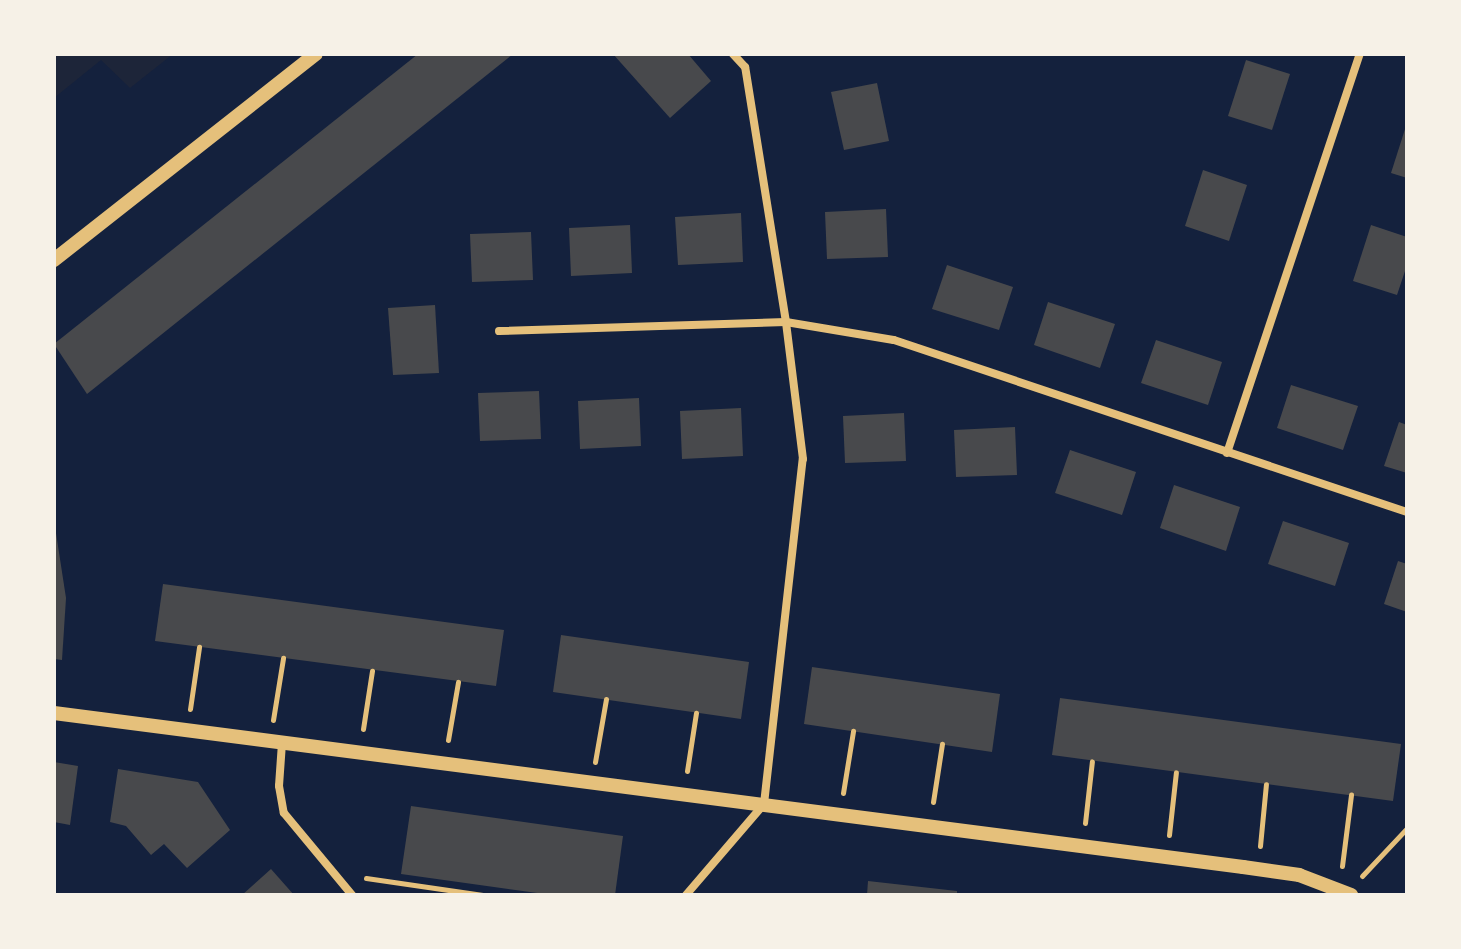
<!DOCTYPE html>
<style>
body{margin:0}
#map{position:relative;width:1461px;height:949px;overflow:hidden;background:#14213d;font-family:Jost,sans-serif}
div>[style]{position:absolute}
.green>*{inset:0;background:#1d2539}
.building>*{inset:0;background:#48494c}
.path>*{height:5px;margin:-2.5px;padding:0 2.5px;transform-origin:2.5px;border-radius:2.5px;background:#e5c07b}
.minor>*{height:8px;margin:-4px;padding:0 4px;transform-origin:4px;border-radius:4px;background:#e5c07b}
.tertiary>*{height:14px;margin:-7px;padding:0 7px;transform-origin:7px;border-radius:7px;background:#e5c07b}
span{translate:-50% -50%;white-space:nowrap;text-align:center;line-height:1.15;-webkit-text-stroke:8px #f6f1e7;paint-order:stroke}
.frame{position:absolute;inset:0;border:56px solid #f6f1e7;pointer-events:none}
</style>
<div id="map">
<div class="green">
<div style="clip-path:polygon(54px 54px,173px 54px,130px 88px,101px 60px,54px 98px)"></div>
</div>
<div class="building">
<div style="clip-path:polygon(418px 54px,513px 54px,87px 394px,54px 344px)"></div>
<div style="clip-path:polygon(613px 54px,688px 54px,711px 81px,670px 118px)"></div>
<div style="clip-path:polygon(1246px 60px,1290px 74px,1272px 130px,1228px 116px)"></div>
<div style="clip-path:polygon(877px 83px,889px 141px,844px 150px,831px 92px)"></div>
<div style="clip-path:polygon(1406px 126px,1407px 126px,1407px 178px,1391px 173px)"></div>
<div style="clip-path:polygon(1203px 170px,1247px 185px,1229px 241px,1185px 226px)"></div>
<div style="clip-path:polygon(886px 209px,888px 257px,827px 259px,825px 212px)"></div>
<div style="clip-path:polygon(741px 213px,743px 262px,678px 265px,675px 217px)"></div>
<div style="clip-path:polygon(630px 225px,632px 273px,571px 276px,569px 228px)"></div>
<div style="clip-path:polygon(1371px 225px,1407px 237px,1407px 265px,1397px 295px,1353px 281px)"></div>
<div style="clip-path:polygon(531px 232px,533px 280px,472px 282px,470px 234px)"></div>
<div style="clip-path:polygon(947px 265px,1013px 287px,999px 330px,932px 309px)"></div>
<div style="clip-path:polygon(1048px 302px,1115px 324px,1100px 368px,1034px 345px)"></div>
<div style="clip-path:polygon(435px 305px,439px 373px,393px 375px,388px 308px)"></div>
<div style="clip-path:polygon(1156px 340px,1222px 362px,1208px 405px,1141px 383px)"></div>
<div style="clip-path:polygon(1291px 385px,1358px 406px,1343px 450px,1277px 428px)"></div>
<div style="clip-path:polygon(539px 391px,541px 439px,480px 441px,478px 393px)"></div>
<div style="clip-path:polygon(639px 398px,641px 446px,580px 449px,578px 401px)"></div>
<div style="clip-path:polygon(741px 408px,743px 456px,682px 459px,680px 411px)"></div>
<div style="clip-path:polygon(904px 413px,906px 461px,845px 463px,843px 416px)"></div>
<div style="clip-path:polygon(1399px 422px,1407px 425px,1407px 473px,1384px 466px)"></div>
<div style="clip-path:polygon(1015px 427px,1017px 475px,956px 477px,954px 430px)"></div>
<div style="clip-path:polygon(1070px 450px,1136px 472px,1122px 515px,1055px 493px)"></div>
<div style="clip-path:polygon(1174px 485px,1240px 507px,1226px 551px,1160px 528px)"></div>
<div style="clip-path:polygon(54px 520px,66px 598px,62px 660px,54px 659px)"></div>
<div style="clip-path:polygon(1283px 521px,1349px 543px,1335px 586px,1268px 564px)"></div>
<div style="clip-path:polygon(1398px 561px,1407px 564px,1407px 612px,1384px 604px)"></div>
<div style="clip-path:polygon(163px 584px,504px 630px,496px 686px,155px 641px)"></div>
<div style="clip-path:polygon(561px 635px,749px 662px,741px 719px,553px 692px)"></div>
<div style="clip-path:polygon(812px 667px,1000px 694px,992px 752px,804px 724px)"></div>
<div style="clip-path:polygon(1060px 698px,1401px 744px,1393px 801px,1052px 755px)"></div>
<div style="clip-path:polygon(54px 762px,78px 766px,70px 825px,54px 822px)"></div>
<div style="clip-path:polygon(118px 769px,198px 782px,230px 830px,187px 868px,164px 844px,151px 855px,126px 826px,110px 822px)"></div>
<div style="clip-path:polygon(411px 806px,623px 836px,615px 895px,552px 895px,401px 874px)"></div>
<div style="clip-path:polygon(271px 869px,294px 895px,242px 895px)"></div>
<div style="clip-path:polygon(868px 881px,957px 891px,957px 895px,867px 895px)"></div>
</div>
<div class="path">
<div style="left:190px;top:709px;width:63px;rotate:-81.7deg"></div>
<div style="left:273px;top:720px;width:63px;rotate:-80.8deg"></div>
<div style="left:363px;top:729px;width:59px;rotate:-81.2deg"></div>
<div style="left:448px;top:740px;width:59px;rotate:-80.2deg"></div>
<div style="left:595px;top:762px;width:64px;rotate:-80.1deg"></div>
<div style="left:687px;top:771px;width:59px;rotate:-81.2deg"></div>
<div style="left:843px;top:793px;width:63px;rotate:-80.8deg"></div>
<div style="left:933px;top:802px;width:59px;rotate:-81.2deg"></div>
<div style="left:1085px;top:823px;width:62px;rotate:-83.6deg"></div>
<div style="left:1169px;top:835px;width:63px;rotate:-83.7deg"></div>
<div style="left:1260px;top:846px;width:62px;rotate:-84.5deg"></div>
<div style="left:1342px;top:866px;width:72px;rotate:-82.8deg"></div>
<div style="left:1362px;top:876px;width:66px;rotate:-46.8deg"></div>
<div style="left:366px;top:878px;width:118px;rotate:8.3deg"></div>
</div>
<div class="minor">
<div style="left:499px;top:331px;width:287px;rotate:-1.8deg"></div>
<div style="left:786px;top:322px;width:109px;rotate:9.5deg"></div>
<div style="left:894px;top:340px;width:541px;rotate:18.54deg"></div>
<div style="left:1227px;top:453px;width:421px;rotate:-71.6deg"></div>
<div style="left:282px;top:743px;width:43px;rotate:94deg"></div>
<div style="left:279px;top:786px;width:27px;rotate:80deg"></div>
<div style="left:284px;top:813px;width:107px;rotate:50.3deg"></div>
<div style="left:686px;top:895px;width:120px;rotate:-49.4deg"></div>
<div style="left:764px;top:804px;width:347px;rotate:-83.6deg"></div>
<div style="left:803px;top:459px;width:138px;rotate:-97.1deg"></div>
<div style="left:786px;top:322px;width:258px;rotate:-99.1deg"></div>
<div style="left:745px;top:67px;width:18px;rotate:-133deg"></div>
</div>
<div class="tertiary">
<div style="left:54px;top:260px;width:333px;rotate:-38.2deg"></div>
<div style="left:54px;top:713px;width:1199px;rotate:7.38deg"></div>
<div style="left:1243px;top:867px;width:57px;rotate:8.1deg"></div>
<div style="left:1299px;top:875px;width:56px;rotate:21deg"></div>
</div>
<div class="frame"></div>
</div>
